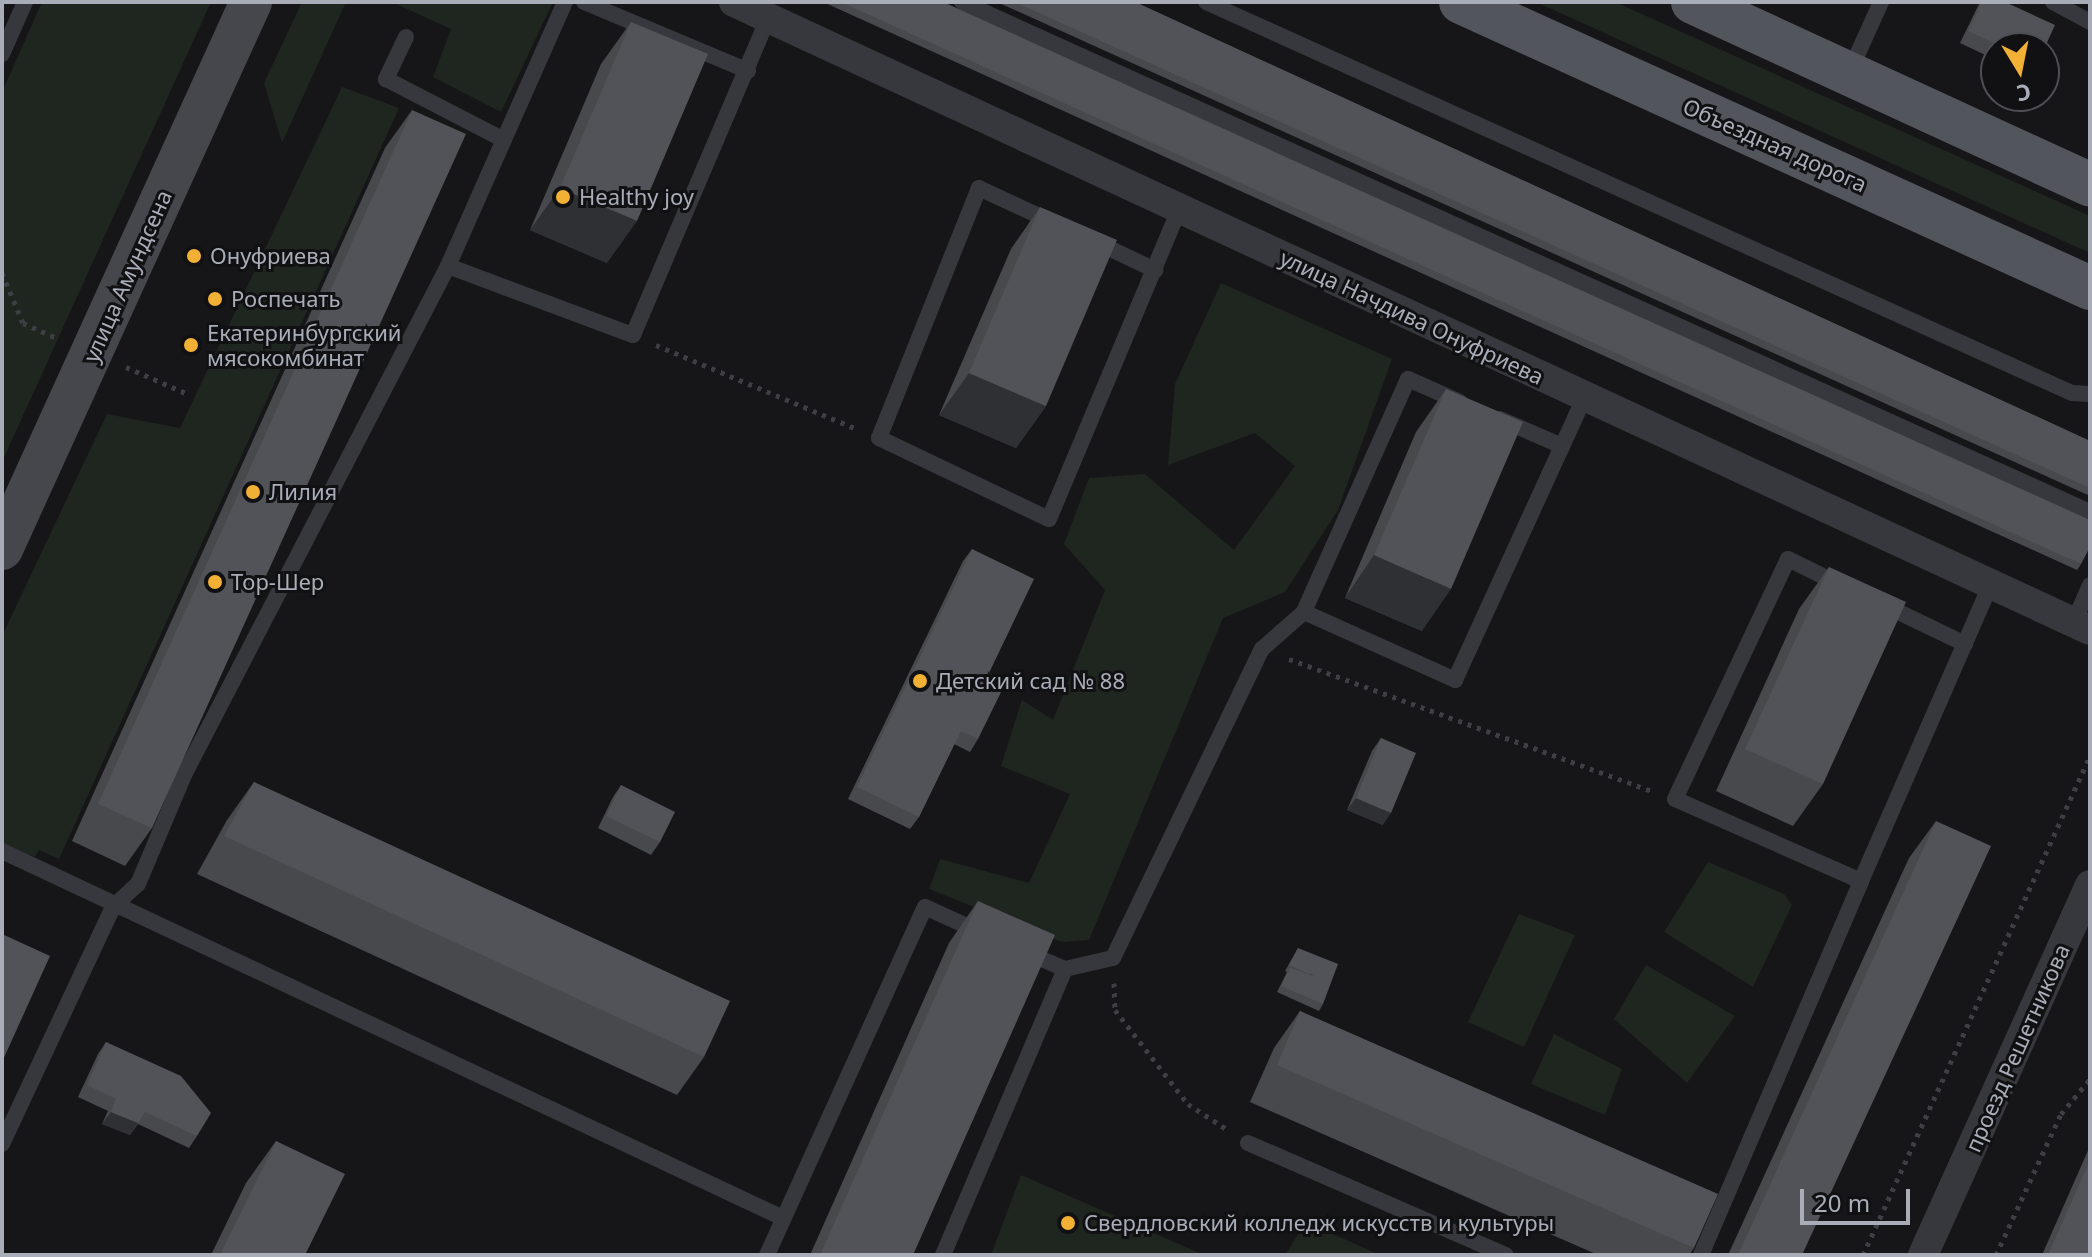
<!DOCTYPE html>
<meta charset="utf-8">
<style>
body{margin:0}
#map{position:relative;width:2092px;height:1257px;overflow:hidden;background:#161618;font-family:"Noto Sans",sans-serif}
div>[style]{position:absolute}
.green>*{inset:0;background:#1e261f}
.path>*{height:5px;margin-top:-2.5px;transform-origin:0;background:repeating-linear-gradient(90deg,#3d3f44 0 4px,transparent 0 10px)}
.service>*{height:16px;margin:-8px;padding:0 8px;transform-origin:8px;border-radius:8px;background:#37383d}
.minor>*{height:30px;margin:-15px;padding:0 15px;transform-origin:15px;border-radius:15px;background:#37383d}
.secondary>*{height:42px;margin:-21px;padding:0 21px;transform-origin:21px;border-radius:21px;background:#45474d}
.primary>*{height:44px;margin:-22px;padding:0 22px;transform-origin:22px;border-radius:22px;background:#53555c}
.wall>*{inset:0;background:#47494d}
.shaded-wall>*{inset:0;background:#2f3033}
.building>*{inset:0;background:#525359}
.dots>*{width:22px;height:22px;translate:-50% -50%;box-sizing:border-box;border:4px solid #111113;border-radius:50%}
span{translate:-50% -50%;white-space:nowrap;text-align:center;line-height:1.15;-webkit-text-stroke:6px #111113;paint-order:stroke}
.street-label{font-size:22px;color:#a8adb8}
.poi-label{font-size:22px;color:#a8adb8}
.left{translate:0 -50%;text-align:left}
.frame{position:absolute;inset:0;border:4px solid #a8adb8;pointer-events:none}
.north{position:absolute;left:1980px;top:32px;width:80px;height:80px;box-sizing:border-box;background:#111113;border:2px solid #4d4f55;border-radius:50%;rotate:170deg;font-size:22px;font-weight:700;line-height:32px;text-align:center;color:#a8adb8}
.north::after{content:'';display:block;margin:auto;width:28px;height:36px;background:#f2b134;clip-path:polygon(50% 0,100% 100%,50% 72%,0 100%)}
.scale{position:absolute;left:1800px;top:1189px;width:110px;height:36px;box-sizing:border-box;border:4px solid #a8adb8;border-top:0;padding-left:10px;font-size:24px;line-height:28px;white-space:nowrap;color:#a8adb8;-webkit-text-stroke:6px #111113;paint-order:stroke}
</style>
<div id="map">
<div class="green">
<div style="clip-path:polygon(42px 2px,211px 2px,2px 462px,2px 92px)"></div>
<div style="clip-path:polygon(302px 2px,346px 2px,282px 143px,264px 83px)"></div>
<div style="clip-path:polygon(392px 2px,553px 2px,501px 112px,433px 77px,451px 29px)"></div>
<div style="clip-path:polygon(1536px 2px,1615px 2px,2090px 216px,2090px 253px)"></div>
<div style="clip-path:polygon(342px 87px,399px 108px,59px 859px,39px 850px,35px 857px,2px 843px,2px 636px,107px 414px,180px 428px)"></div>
<div style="clip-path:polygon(1221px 283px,1392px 359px,1338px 510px,1285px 592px,1223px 618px,1089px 940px,1062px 942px,929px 889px,940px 859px,1029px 883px,1070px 794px,1001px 766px,1022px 700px,1053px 720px,1105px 590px,1064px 544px,1089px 478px,1145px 474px,1234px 550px,1295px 466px,1255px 433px,1168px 465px,1175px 384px)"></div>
<div style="clip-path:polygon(1708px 862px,1784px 894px,1792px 905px,1753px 987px,1664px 932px)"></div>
<div style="clip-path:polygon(1519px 914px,1575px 935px,1524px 1047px,1468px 1022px)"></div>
<div style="clip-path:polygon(1646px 965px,1735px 1016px,1687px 1083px,1614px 1019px)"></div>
<div style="clip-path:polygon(1554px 1034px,1622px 1069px,1605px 1115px,1531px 1084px)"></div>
<div style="clip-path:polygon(1021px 1175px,1204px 1255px,991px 1255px)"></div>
<div style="clip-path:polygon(1306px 1222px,1380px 1255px,1285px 1255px)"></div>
</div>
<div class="path">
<div style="left:2px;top:273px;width:54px;rotate:67.2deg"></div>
<div style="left:23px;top:323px;width:35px;rotate:24deg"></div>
<div style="left:656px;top:345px;width:218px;rotate:22.7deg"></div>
<div style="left:126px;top:367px;width:68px;rotate:23.5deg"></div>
<div style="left:1289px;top:659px;width:386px;rotate:20deg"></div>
<div style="left:1114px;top:983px;width:27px;rotate:88deg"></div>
<div style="left:1115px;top:1010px;width:119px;rotate:52.2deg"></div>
<div style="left:1188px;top:1104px;width:48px;rotate:33deg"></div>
<div style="left:1863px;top:1255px;width:548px;rotate:-65.54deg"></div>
<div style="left:1996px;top:1255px;width:155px;rotate:-65.3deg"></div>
<div style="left:2061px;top:1114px;width:45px;rotate:-50.4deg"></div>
</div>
<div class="service">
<div style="left:584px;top:2px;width:178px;rotate:22.8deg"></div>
<div style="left:962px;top:2px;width:1238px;rotate:24.33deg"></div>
<div style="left:1206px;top:2px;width:950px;rotate:24.3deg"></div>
<div style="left:2072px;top:393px;width:18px;rotate:3deg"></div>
<div style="left:2053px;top:2px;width:42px;rotate:28.4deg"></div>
<div style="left:406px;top:37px;width:47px;rotate:115.5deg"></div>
<div style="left:386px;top:79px;width:131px;rotate:27.3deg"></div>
<div style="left:2px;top:54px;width:57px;rotate:-66.1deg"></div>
<div style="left:1849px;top:73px;width:78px;rotate:-65.7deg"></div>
<div style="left:1054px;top:223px;width:83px;rotate:-155deg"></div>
<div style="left:979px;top:188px;width:269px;rotate:111.8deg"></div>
<div style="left:879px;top:438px;width:188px;rotate:25.5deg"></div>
<div style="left:1049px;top:519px;width:335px;rotate:-67.2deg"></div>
<div style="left:1094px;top:241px;width:68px;rotate:25.4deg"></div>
<div style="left:448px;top:266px;width:197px;rotate:20.5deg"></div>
<div style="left:633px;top:335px;width:345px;rotate:-66.9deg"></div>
<div style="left:1460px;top:402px;width:57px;rotate:-156.1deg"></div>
<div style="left:1408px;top:379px;width:255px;rotate:114.1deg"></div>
<div style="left:1304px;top:612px;width:166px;rotate:24.2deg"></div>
<div style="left:1455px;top:680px;width:312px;rotate:-65.4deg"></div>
<div style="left:1500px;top:419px;width:68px;rotate:23.5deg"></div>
<div style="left:1841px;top:585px;width:59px;rotate:-153.9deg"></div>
<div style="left:1788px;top:559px;width:265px;rotate:115.2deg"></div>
<div style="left:1675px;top:799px;width:203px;rotate:23.8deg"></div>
<div style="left:1861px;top:881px;width:322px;rotate:-66.4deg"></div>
<div style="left:1884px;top:605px;width:90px;rotate:25.7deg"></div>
<div style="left:2074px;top:622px;width:40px;rotate:-66.6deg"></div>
<div style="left:2px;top:851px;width:863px;rotate:25.17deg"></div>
<div style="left:1065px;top:969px;width:49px;rotate:-12.9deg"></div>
<div style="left:1113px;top:958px;width:343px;rotate:-64.3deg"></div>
<div style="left:1262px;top:649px;width:56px;rotate:-41.4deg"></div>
<div style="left:1248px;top:1143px;width:281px;rotate:23.5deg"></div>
<div style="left:2px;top:1144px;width:262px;rotate:-64.9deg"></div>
<div style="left:113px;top:907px;width:34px;rotate:-43deg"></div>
<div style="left:138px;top:884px;width:121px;rotate:-67.1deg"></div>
<div style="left:185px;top:773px;width:571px;rotate:-62.58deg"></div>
<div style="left:448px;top:266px;width:289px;rotate:-66.1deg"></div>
<div style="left:767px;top:1255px;width:382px;rotate:-65.6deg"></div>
<div style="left:925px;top:907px;width:63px;rotate:24.5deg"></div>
<div style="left:943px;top:1255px;width:311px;rotate:-66.9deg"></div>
<div style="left:1065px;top:969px;width:43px;rotate:-157deg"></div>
<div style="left:1701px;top:1255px;width:407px;rotate:-66.8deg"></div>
</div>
<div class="minor">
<div style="left:734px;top:2px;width:1494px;rotate:24.85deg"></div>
<div style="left:1923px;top:1255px;width:406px;rotate:-65.7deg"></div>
</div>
<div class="secondary">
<div style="left:2px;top:549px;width:601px;rotate:-65.52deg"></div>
</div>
<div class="primary">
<div style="left:1461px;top:2px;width:691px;rotate:24.45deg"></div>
<div style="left:1693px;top:2px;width:437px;rotate:24.7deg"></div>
</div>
<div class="wall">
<div style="clip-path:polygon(823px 2px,943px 2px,2081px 564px,2077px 570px)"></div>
<div style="clip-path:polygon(997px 2px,1135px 2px,2090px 441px,2090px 496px)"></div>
<div style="clip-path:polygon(1980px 2px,2005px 2px,2044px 48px,1996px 48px,1996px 60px,1960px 43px)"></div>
<div style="clip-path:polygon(631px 22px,607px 263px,530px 230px,601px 64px)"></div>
<div style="clip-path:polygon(412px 110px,152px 828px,125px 866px,72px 841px,385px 148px)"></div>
<div style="clip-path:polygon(1040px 207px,1046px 406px,1016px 448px,939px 415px,1011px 249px)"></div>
<div style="clip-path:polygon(1446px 389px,1422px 631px,1345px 598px,1416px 432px)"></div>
<div style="clip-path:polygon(972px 549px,989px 673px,978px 739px,970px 752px,954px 744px,919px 817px,910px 829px,848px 799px,963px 561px)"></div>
<div style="clip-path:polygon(1829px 567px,1823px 784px,1793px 826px,1716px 791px,1799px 609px)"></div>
<div style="clip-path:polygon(1381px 738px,1383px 825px,1347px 810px,1372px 751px)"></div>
<div style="clip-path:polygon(254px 782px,704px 1057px,677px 1095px,197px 874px,227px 820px)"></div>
<div style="clip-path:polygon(621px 785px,660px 842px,651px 855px,598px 828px,613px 797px)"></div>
<div style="clip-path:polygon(1936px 821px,1802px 1255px,1728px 1255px,1909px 858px)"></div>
<div style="clip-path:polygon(978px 901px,913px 1255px,810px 1255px,949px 943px)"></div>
<div style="clip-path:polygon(1298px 948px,1323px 1004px,1319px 1011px,1277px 992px,1287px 972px,1285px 971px)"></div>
<div style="clip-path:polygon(1300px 1011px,1694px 1248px,1689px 1255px,1598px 1255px,1250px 1102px,1274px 1048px)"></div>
<div style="clip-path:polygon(106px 1042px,197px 1136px,189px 1148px,138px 1124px,130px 1135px,102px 1124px,108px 1111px,78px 1097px,98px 1054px)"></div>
<div style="clip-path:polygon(276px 1141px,305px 1255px,211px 1255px,246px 1183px)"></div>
<div style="clip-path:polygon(2090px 1146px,2090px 1255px,2042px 1255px)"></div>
</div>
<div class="shaded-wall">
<div style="clip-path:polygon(560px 188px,637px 221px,607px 263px,530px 230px)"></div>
<div style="clip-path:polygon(969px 373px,1046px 406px,1016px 448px,939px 415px)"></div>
<div style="clip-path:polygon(1374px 555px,1451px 589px,1422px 631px,1345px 598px)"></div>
<div style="clip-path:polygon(1356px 798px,1391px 813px,1383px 825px,1347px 810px)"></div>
<div style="clip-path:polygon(111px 1112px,138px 1123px,130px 1135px,102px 1124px)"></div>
</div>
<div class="building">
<div style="clip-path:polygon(841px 2px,943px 2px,2090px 520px,2090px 547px,2081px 564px)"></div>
<div style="clip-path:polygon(1015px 2px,1135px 2px,2090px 441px,2090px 488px)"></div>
<div style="clip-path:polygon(1982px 2px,2005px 2px,2055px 25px,2044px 49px,2044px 48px,2005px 48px,1968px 31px)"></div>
<div style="clip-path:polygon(631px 22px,708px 54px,637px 221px,560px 188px)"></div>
<div style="clip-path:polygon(412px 110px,466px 134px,152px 828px,98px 804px)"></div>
<div style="clip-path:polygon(1040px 207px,1117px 240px,1046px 406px,969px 373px)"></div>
<div style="clip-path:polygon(1446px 389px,1523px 422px,1451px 589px,1374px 555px)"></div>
<div style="clip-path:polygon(972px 549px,1034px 579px,989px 673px,1006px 682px,978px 739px,961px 731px,919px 817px,857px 787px)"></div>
<div style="clip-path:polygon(1829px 567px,1906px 602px,1823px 784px,1745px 749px)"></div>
<div style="clip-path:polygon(1381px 738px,1416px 753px,1391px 813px,1356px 798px)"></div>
<div style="clip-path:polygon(254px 782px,730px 1001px,704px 1057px,224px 836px)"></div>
<div style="clip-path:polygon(621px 785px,675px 812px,660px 842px,606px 816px)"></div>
<div style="clip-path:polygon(1936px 821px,1991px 846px,1802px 1255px,1738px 1255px)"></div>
<div style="clip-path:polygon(978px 901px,1055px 935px,913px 1255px,820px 1255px)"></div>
<div style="clip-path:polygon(2px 934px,50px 956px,2px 1062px)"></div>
<div style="clip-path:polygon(1298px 948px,1338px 964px,1323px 1004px,1281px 986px,1290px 968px,1314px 976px,1289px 965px)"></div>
<div style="clip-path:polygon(1300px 1011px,1718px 1194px,1694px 1248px,1277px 1065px)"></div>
<div style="clip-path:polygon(106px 1042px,181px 1076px,211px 1113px,197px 1136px,145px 1112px,138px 1123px,111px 1112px,116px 1099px,87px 1085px)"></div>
<div style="clip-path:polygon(276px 1141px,345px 1174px,305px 1255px,220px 1255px)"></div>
<div style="clip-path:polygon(2090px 1160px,2090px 1255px,2048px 1255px)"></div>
</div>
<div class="dots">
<div style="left:563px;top:197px;background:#f2b134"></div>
<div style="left:194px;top:256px;background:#f2b134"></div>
<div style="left:215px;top:299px;background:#f2b134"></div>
<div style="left:191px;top:345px;background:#f2b134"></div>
<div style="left:253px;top:492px;background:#f2b134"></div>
<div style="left:215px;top:582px;background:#f2b134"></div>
<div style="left:920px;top:681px;background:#f2b134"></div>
<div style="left:1068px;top:1223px;background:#f2b134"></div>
</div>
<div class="street-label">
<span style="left:1775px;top:145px;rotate:24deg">Объездная дорога</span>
<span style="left:127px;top:276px;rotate:-66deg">улица Амундсена</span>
<span style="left:1412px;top:317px;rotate:25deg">улица Начдива Онуфриева</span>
<span style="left:2017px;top:1048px;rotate:-66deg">проезд Решетникова</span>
</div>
<div class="poi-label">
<span class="left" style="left:579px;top:197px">Healthy joy</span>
<span class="left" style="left:210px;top:256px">Онуфриева</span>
<span class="left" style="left:231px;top:299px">Роспечать</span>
<span class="left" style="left:207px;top:345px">Екатеринбургский<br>мясокомбинат</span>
<span class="left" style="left:269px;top:492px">Лилия</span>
<span class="left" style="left:231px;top:582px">Тор-Шер</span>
<span class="left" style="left:936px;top:681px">Детский сад № 88</span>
<span class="left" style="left:1084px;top:1223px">Свердловский колледж искусств и культуры</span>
</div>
<div class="frame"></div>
<div class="north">С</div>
<div class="scale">20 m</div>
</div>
